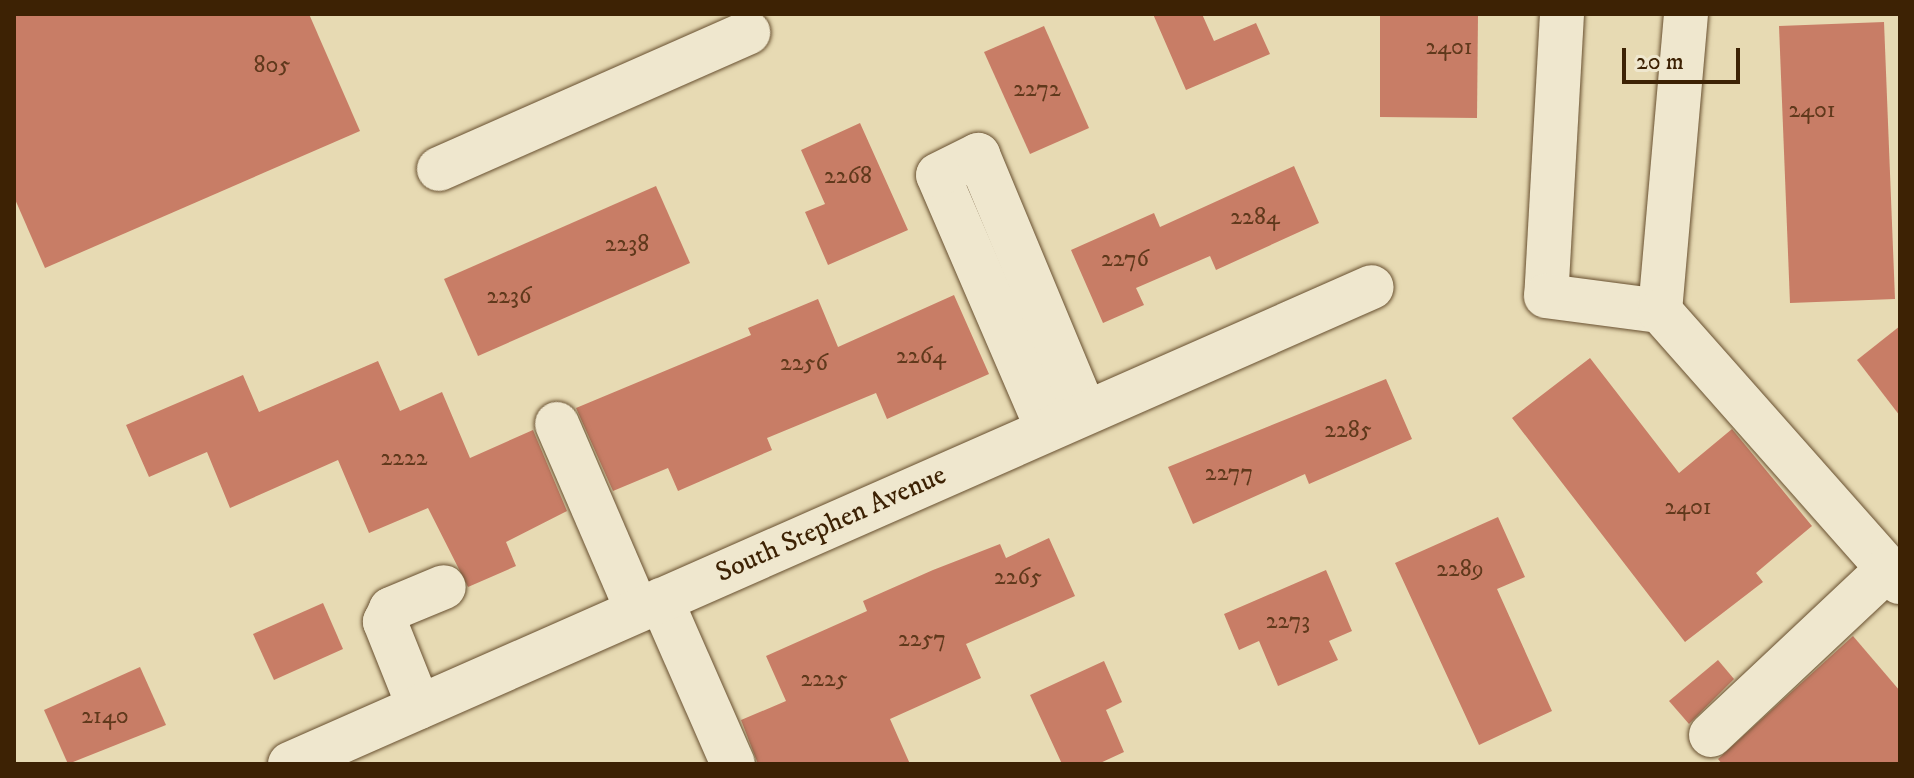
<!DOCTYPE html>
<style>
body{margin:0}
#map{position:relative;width:1914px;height:778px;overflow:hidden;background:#e7dab3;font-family:"IM FELL DW Pica",serif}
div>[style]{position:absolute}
.building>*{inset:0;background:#c87d66}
.roads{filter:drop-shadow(0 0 2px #685030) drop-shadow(0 0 2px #685030)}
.minor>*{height:44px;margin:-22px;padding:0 22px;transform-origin:22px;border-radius:22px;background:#efe7ce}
span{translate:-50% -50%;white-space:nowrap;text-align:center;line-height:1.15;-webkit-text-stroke:6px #efe7ce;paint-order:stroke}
.number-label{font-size:24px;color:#60391c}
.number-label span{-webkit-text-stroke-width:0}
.street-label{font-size:28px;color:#3d2204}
.frame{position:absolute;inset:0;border:16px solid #3d2204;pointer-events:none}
.scale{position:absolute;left:1622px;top:48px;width:118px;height:36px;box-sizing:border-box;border:4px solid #3d2204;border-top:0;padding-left:10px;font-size:24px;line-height:28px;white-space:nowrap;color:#3d2204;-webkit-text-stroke:6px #efe7ce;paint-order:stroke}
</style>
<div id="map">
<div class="building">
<div style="clip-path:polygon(14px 14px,309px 14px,360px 131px,45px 268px,14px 197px)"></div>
<div style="clip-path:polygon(1153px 14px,1202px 14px,1214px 41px,1256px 23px,1270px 54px,1186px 90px)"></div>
<div style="clip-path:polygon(1380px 14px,1478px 14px,1477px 118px,1380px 117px)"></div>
<div style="clip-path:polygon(1884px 22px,1895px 299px,1790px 303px,1779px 26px)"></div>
<div style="clip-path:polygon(1044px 26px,1089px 128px,1030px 154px,984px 52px)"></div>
<div style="clip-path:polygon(860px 123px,908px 230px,828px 265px,805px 212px,825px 204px,801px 150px)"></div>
<div style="clip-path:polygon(1294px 166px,1319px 223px,1216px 270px,1210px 256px,1136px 288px,1144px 305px,1103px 323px,1071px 250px,1154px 213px,1160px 227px)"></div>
<div style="clip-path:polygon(656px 186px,690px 263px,478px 356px,444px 279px)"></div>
<div style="clip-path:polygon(954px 295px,989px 374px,887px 419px,876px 393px,767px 438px,772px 450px,678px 491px,668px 468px,613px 491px,576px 408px,751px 335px,748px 328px,818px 299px,838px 347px)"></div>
<div style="clip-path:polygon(1900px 326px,1900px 416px,1857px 360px)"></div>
<div style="clip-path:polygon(1590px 358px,1679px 473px,1732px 429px,1812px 526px,1756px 573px,1763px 582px,1685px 642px,1512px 418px)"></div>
<div style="clip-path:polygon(378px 361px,400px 411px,442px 392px,470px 458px,533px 430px,567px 511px,506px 542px,516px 566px,468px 587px,428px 508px,369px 533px,338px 460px,230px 508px,207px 452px,149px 477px,126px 425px,243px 375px,259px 412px)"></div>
<div style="clip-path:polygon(1386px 379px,1412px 439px,1309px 484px,1305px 474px,1193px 524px,1168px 467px)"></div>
<div style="clip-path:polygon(1498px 517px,1525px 577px,1497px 589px,1552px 711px,1479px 745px,1395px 563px)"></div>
<div style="clip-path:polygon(1049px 538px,1075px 596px,966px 644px,981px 678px,890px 719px,910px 764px,758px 764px,741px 720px,786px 701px,766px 656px,867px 611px,863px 601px,933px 570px,1000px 544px,1006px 558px)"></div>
<div style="clip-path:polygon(1326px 570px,1352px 631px,1329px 641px,1338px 660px,1278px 686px,1259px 641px,1239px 650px,1224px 614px)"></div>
<div style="clip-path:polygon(323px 603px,343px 649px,274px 680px,253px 634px)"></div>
<div style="clip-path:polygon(1853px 636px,1900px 691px,1900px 764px,1722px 764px,1718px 759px)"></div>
<div style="clip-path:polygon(1718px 660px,1734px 679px,1689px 724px,1669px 701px)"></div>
<div style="clip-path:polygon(1104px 661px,1122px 702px,1106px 710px,1124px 752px,1098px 764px,1062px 764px,1030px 695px)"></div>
<div style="clip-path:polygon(140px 667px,166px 725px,68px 764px,44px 710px)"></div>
</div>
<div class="roads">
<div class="minor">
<div style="left:1562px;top:14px;width:282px;rotate:93.2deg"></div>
<div style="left:1546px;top:296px;width:115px;rotate:7.5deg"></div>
<div style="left:1686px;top:14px;width:298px;rotate:95deg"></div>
<div style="left:1660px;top:311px;width:362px;rotate:48.5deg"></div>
<div style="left:439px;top:169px;width:338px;rotate:-23.8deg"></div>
<div style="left:557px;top:424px;width:202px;rotate:66.7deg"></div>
<div style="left:1047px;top:428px;width:275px;rotate:-113.3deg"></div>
<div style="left:938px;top:175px;width:45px;rotate:-26.6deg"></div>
<div style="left:978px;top:155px;width:278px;rotate:67.4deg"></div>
<div style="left:661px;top:600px;width:179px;rotate:66.3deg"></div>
<div style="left:419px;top:707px;width:92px;rotate:-111.8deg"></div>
<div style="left:385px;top:622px;width:14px;rotate:-65deg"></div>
<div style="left:391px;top:609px;width:57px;rotate:-22.5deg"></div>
<div style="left:1711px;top:735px;width:243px;rotate:-43.2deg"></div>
<div style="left:290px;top:764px;width:1182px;rotate:-23.79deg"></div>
</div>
</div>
<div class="number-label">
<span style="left:1449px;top:48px">2401</span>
<span style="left:272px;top:66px">805</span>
<span style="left:1037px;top:90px">2272</span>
<span style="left:1812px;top:111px">2401</span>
<span style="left:848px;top:177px">2268</span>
<span style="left:1255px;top:218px">2284</span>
<span style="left:627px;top:245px">2238</span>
<span style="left:1125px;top:260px">2276</span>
<span style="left:509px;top:297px">2236</span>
<span style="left:921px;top:357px">2264</span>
<span style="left:804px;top:364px">2256</span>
<span style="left:1348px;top:431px">2285</span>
<span style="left:404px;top:459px">2222</span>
<span style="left:1229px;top:474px">2277</span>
<span style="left:1688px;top:508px">2401</span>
<span style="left:1460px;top:570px">2289</span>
<span style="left:1018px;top:578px">2265</span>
<span style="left:1288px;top:622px">2273</span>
<span style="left:922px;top:640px">2257</span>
<span style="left:824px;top:680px">2225</span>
<span style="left:105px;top:717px">2140</span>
</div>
<div class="street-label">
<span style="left:831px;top:524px;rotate:-24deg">South Stephen Avenue</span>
</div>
<div class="frame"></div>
<div class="scale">20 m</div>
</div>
